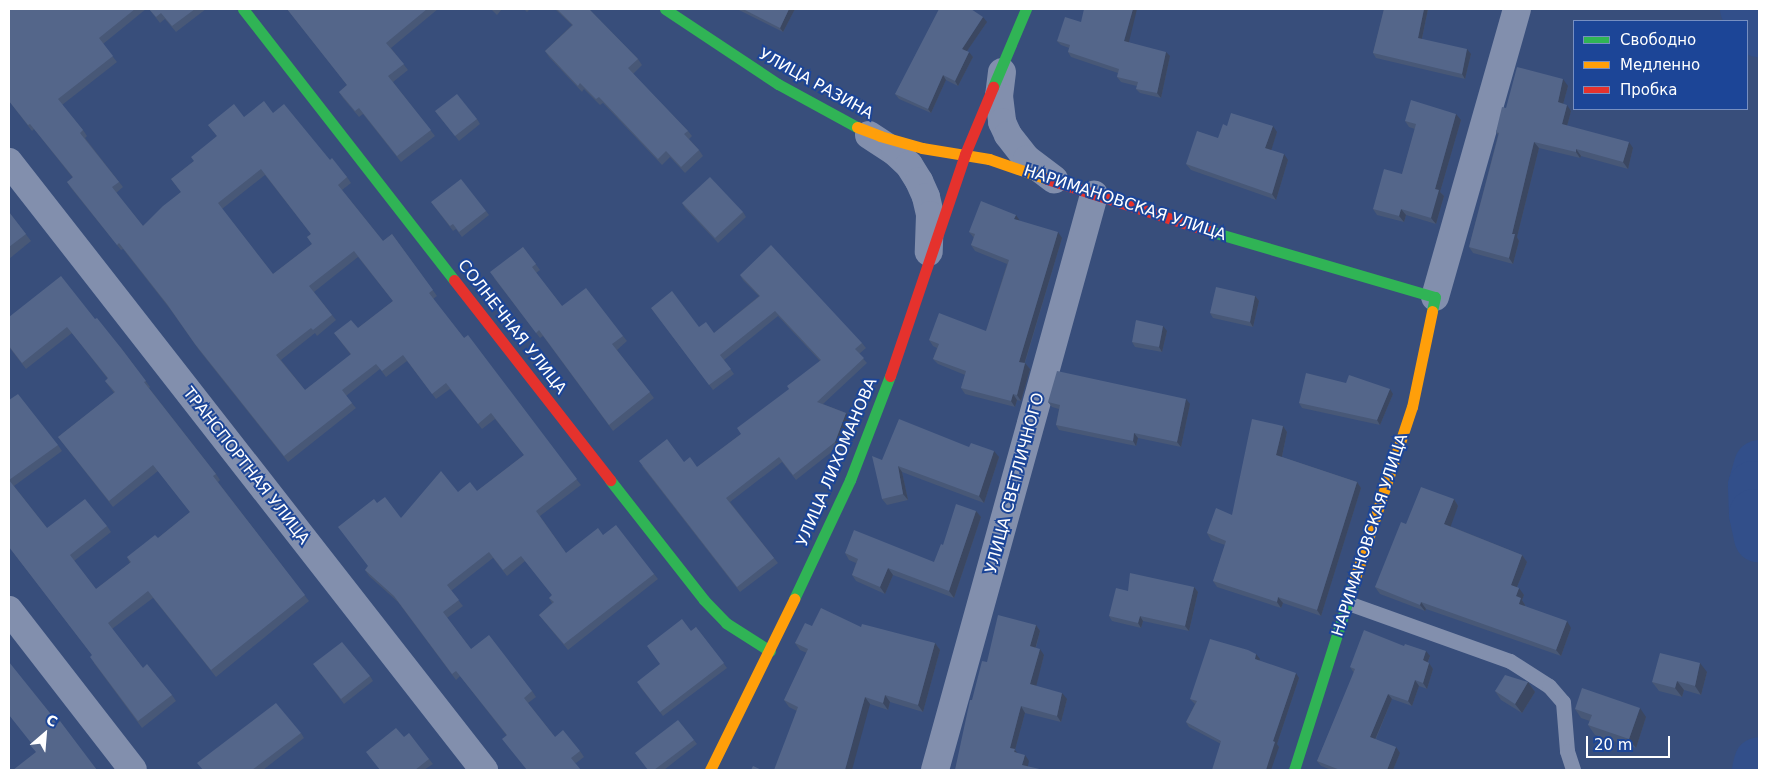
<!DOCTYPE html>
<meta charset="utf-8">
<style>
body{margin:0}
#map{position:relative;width:1768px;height:779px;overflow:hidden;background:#384e7b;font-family:"DejaVu Sans",sans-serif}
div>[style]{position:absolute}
.river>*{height:50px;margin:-25px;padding:0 25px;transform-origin:25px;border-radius:25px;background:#324f8a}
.lane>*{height:15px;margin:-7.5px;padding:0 7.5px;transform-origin:7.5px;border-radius:7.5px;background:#828fad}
.street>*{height:28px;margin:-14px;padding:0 14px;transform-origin:14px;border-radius:14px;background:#828fad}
.fast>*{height:11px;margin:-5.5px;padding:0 5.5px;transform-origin:5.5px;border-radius:5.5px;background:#30b455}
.slow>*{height:11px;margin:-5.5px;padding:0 5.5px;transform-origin:5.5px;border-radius:5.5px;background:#ff9f0a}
.jam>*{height:11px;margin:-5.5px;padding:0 5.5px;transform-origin:5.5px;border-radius:5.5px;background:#e5322d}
.wall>*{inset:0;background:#485877}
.shaded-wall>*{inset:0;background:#3b4761}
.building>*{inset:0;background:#54668a}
span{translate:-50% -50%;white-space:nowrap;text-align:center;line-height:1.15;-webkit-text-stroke:4px #1c4597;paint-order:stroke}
.street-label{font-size:16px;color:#fff}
.frame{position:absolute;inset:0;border:10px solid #fff;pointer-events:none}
.legend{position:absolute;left:1573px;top:20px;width:175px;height:90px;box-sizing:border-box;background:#1c4597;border:1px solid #778fc1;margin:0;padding:6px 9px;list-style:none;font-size:15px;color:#fff}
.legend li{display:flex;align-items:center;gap:10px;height:25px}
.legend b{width:25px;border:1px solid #778fc1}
.north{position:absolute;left:20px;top:709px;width:50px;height:50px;-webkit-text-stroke:4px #1c4597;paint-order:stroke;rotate:27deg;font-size:14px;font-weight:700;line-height:20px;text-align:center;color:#fff}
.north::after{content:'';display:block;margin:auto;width:18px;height:22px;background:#fff;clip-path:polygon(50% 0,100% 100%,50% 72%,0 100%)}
.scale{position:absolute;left:1586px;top:736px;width:84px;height:22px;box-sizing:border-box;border:2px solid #fff;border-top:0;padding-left:6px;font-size:15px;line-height:18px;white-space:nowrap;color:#fff;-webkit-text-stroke:4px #1c4597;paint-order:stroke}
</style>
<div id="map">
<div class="river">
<div style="left:1745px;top:9px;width:27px;rotate:59deg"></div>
<div style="left:1759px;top:465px;width:22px;rotate:106deg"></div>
<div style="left:1753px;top:486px;width:28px;rotate:88deg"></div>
<div style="left:1754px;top:514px;width:24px;rotate:78deg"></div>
<div style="left:1757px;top:770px;width:8px;rotate:-76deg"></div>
</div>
<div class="lane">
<div style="left:1348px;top:603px;width:172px;rotate:19.7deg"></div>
<div style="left:1510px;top:661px;width:46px;rotate:32.7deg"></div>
<div style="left:1549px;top:686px;width:21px;rotate:49deg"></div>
<div style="left:1563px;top:702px;width:49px;rotate:85.3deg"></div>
<div style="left:1567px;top:751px;width:20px;rotate:72deg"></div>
</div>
<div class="street">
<div style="left:1002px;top:72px;width:24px;rotate:97deg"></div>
<div style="left:999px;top:96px;width:26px;rotate:83deg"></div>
<div style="left:1002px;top:122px;width:14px;rotate:65deg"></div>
<div style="left:1008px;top:135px;width:31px;rotate:52deg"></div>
<div style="left:1027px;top:159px;width:34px;rotate:37deg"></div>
<div style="left:869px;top:135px;width:31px;rotate:33deg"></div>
<div style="left:895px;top:152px;width:19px;rotate:43deg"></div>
<div style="left:909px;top:165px;width:19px;rotate:58deg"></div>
<div style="left:919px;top:181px;width:17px;rotate:66deg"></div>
<div style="left:926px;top:197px;width:18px;rotate:77deg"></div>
<div style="left:930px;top:215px;width:37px;rotate:92deg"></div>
<div style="left:9px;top:162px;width:772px;rotate:52deg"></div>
<div style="left:1435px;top:297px;width:299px;rotate:-74.1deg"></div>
<div style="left:9px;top:610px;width:202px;rotate:52.2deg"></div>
<div style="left:935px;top:770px;width:597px;rotate:-74.54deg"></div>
</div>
<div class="fast">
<div style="left:243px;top:9px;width:343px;rotate:52.1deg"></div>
<div style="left:665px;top:9px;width:136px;rotate:33.6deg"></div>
<div style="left:778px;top:84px;width:90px;rotate:28.6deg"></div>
<div style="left:993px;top:87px;width:85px;rotate:-67.1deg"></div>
<div style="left:1209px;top:231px;width:235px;rotate:16.3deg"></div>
<div style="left:1435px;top:297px;width:14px;rotate:102deg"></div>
<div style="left:610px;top:480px;width:152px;rotate:51.9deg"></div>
<div style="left:704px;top:600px;width:32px;rotate:46deg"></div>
<div style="left:726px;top:623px;width:52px;rotate:32.5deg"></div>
<div style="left:794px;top:599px;width:132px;rotate:-64.8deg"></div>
<div style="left:850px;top:480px;width:111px;rotate:-69deg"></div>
<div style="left:1294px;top:770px;width:198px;rotate:-72.4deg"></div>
</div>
<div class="slow">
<div style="left:857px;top:127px;width:25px;rotate:21deg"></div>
<div style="left:880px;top:136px;width:44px;rotate:15.9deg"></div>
<div style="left:922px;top:148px;width:68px;rotate:9.3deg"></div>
<div style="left:989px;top:159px;width:61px;rotate:19deg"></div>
<div style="left:1354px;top:581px;width:183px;rotate:-71.6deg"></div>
<div style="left:1412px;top:407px;width:98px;rotate:-78.2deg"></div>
<div style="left:710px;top:770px;width:191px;rotate:-63.8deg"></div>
</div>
<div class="jam">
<div style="left:1047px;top:179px;width:170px;rotate:17.8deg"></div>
<div style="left:454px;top:280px;width:254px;rotate:52deg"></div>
<div style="left:890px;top:376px;width:234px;rotate:-71.3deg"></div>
<div style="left:965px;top:154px;width:73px;rotate:-67.3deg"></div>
</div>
<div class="wall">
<div style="clip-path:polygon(evenodd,9px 9px,146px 9px,103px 44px,117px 62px,62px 105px,83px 130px,87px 136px,85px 138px,123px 187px,116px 193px,143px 226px,181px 192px,171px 179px,194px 161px,217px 136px,208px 125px,244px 117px,273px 113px,330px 160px,347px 177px,351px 183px,342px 190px,383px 241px,392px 234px,437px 296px,433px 299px,581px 485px,540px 516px,566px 553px,603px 535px,654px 574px,658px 579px,568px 650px,539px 615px,552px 603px,549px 598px,552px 595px,525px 561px,507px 576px,493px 558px,451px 591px,463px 606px,447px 618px,471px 649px,532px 691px,536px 697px,528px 703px,555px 737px,580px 751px,584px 757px,576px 763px,507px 736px,460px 676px,456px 680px,398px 602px,369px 576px,365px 570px,368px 566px,377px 503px,401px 518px,458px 492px,477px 491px,524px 455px,495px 419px,482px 429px,450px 389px,436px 399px,407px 361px,386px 377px,380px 369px,346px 396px,356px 408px,288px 462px,199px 350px,170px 309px,123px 249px,121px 250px,71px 188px,67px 182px,73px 178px,34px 129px,32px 131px,9px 101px,9px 9px,265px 175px,311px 234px,307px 237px,312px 244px,273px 274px,222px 209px,265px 175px,9px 9px,358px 257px,393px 301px,358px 328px,334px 333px,351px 355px,305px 390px,281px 360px,315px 333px,317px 336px,336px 320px,314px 292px,358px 257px)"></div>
<div style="clip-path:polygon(149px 9px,206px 9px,176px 32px,165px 19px,160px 23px)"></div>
<div style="clip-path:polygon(287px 9px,438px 9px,391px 48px,408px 70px,393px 82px,435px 136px,401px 162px,363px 114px,359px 117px,343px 98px,339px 92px,347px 85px)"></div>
<div style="clip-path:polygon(491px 9px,502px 9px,497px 15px)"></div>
<div style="clip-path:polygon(524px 9px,530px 9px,527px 12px)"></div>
<div style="clip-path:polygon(555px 9px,589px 9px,638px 59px,642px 65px,633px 74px,688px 131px,692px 136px,689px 139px,699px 150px,703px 156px,685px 173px,670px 157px,662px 165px,603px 103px,600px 105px,584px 89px,582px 92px,549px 57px,545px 51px,572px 25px)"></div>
<div style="clip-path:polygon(737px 9px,795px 9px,783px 32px)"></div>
<div style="clip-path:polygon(1384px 9px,1428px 9px,1422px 39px,1471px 54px,1465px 79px,1376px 58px,1373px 53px)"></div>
<div style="clip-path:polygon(987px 22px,967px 51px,973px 57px,958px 86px,946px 80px,931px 113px,899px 99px,895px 94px)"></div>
<div style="clip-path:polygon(1081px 22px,1128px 42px,1170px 56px,1161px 98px,1140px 93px,1136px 89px,1137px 86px,1121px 82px,1117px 77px,1118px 73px,1071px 57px,1068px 52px,1069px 48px,1061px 45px,1057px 41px)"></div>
<div style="clip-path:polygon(1568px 86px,1563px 104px,1571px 111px,1567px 126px,1633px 148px,1628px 169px,1581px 156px,1580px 158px,1539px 148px,1517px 237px,1519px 241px,1513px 264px,1473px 253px,1469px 247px,1498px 135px,1496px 132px,1506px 108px)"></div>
<div style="clip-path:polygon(435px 111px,477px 119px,480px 124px,459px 141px)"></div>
<div style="clip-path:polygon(1461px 120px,1440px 192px,1444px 196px,1436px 224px,1406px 215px,1404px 222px,1377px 215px,1373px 209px,1402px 174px,1415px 129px,1409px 127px,1405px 121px)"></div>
<div style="clip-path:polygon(1227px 126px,1277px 132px,1271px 150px,1288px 160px,1276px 200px,1191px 170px,1186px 164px,1218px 138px)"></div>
<div style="clip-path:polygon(431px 202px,486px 211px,489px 215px,462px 237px,456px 229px,453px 231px)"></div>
<div style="clip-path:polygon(682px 203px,743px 212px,746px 217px,718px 243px,685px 208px)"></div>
<div style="clip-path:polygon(9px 212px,31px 241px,9px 259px)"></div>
<div style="clip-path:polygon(1020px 221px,1062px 238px,1025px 363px,1030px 369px,1021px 401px,1017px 400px,1015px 407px,965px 394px,961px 388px,965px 375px,938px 364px,933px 359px,937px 348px,933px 346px,929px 340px,986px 331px,1007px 264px,975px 251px,971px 245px,974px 238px,969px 232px)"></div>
<div style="clip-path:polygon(523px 247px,540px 270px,536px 273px,562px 306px,623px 336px,627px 341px,617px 350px,654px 398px,613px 431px,543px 336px,540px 338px,494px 278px)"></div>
<div style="clip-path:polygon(740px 275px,862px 343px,866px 348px,859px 354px,867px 363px,823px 404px,846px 413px,850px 418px,838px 447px,796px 480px,782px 462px,730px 502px,778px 563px,740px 592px,642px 466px,684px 462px,697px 467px,741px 434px,820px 361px,778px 316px,724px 360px,734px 374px,713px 390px,651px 308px,714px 333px,759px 296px,743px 280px)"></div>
<div style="clip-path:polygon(1255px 296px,1259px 301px,1253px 327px,1213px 318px,1210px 313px)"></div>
<div style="clip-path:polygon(9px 317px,95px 319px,121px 348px,150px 387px,149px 388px,216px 474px,220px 480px,218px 482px,309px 601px,216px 677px,153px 598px,112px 629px,143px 668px,172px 695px,176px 701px,142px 728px,94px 663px,92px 655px,9px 547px,9px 400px,58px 445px,62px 451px,14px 486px,47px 528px,107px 526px,111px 532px,74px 561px,96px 589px,130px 563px,127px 557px,158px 538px,190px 512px,158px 471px,113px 507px,58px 437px,114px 393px,105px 381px,108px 379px,72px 333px,26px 369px,9px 347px)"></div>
<div style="clip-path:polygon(1167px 331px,1162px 352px,1135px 347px,1132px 342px)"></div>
<div style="clip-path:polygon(1346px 383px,1393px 394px,1380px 425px,1302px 408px,1299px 403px)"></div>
<div style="clip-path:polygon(1048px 402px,1190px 404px,1181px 447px,1138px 438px,1136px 446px,1059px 430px,1056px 425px,1059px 409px,1052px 407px)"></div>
<div style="clip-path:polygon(1283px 426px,1287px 432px,1282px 457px,1357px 482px,1361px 488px,1321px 616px,1283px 603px,1281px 608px,1217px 587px,1213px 581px,1225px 545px,1211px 540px,1207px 533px,1232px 515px)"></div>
<div style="clip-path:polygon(969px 447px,999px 457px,984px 503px,902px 472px,908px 500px,887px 505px,882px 499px,882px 460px)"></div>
<div style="clip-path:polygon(1454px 499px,1458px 506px,1450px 526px,1522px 555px,1527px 562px,1517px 587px,1524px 595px,1522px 600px,1525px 605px,1525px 606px,1571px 628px,1561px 656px,1426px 609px,1425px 611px,1380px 594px,1375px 587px,1406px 524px)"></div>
<div style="clip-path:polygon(976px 511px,981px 517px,954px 598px,893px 575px,885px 594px,856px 581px,852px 575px,856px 563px,849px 560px,845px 553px,934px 562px,943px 545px)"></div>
<div style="clip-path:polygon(1194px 587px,1198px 592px,1189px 631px,1143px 621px,1141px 628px,1112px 621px,1109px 616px,1128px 591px)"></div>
<div style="clip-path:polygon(1036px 625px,1040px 631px,1036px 648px,1044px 655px,1036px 686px,1067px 699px,1061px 722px,1025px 713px,1015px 750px,1017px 753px,1029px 761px,955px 770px,972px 700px)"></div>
<div style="clip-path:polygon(812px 626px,861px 627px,935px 643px,940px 650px,923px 712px,890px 702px,888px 710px,870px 704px,797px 711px,789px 707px,784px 700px,807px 653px,800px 650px,795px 643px)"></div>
<div style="clip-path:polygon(696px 627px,727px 668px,663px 716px,640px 687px,660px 664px,691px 631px)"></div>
<div style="clip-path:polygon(1430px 656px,1428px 662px,1433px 669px,1427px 689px,1419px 686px,1412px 706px,1392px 699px,1376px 739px,1400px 753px,1393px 770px,1331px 770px,1321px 766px,1317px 761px,1354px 673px,1350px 667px)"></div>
<div style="clip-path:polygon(1260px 659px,1259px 661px,1299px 678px,1277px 744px,1279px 747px,1221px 744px,1189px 727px,1186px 722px,1195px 704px,1190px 699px)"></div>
<div style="clip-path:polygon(317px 669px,370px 676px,373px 681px,344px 704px)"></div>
<div style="clip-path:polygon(1707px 672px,1701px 695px,1684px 690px,1682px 697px,1659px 691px,1652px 682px)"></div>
<div style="clip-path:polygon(1528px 682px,1535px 692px,1522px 713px,1501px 700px,1495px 691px)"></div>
<div style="clip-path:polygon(1575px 709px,1646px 717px,1636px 748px,1595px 735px,1588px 725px,1590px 721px,1581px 718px)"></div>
<div style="clip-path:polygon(301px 733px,304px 738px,263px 770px,202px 770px)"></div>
<div style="clip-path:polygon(404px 737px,429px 759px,433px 764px,424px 770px,380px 770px)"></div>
<div style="clip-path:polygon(694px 740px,697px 744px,664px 770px,648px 770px)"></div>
</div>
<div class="shaded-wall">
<div style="clip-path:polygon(789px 9px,795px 9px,783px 32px,780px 28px)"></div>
<div style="clip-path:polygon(1133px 9px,1137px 9px,1128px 46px,1124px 41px)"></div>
<div style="clip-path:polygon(1424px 9px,1428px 9px,1421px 43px,1418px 38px)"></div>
<div style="clip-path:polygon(983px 17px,987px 22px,965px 54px,962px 49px)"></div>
<div style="clip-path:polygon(1467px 49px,1471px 54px,1465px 79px,1462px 74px)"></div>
<div style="clip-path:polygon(969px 52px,973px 57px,958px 86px,955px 81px)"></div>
<div style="clip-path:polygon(1166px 52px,1170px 56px,1161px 98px,1157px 93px)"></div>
<div style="clip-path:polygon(943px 75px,946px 80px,931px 113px,928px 109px)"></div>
<div style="clip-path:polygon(1563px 79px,1568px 86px,1562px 108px,1558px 102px)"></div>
<div style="clip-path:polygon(1567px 105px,1571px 111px,1566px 130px,1562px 124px)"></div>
<div style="clip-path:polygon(1456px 114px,1461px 120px,1440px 192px,1444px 196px,1436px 224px,1431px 218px,1435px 189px)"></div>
<div style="clip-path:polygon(1273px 126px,1277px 132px,1270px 154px,1265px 148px)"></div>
<div style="clip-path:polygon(1534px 142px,1539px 148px,1517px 237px,1519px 241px,1513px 264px,1509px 258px,1512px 234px)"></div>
<div style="clip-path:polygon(1629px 142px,1633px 148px,1628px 169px,1623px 162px)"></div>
<div style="clip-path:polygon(1576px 149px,1581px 156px,1580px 158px,1576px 152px)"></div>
<div style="clip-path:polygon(1284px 154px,1288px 160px,1276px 200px,1272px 194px)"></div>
<div style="clip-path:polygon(1401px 209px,1406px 215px,1404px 222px,1399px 216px)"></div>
<div style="clip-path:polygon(1016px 215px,1020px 221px,1014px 219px)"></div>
<div style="clip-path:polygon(1058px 232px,1062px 238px,1023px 368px,1019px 362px)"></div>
<div style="clip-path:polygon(1255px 296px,1259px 301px,1253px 327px,1250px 322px)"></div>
<div style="clip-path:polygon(1163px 326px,1167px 331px,1162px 352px,1159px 347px)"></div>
<div style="clip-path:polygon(1025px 363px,1030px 369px,1021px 401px,1017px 395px)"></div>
<div style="clip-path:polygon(1390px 389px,1393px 394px,1380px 425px,1377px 420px)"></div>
<div style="clip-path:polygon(1013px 394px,1017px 400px,1015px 407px,1011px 401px)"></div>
<div style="clip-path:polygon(1186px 399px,1190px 404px,1181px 447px,1177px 442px)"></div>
<div style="clip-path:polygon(846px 413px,850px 418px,838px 447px,835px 442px)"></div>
<div style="clip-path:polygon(1283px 426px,1287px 432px,1281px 461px,1276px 455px)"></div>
<div style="clip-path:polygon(1134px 433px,1138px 438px,1136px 446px,1133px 441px)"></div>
<div style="clip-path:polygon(994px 451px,999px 457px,984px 503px,979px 496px)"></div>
<div style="clip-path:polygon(898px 466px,902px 472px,908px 500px,903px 494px)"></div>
<div style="clip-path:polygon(1357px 482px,1361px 488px,1321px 616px,1317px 610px)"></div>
<div style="clip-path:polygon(1454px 499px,1458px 506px,1449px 531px,1444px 524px)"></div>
<div style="clip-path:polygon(976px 511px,981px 517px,954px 598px,949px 591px)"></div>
<div style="clip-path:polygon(1522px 555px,1527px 562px,1515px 592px,1511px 585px)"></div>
<div style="clip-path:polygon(888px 568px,893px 575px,885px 594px,880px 587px)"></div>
<div style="clip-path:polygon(1194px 587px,1198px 592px,1189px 631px,1185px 626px)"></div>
<div style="clip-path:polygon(1519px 588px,1524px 595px,1522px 600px,1525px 605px,1523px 611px,1519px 604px,1516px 596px)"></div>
<div style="clip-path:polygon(1278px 597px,1283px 603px,1281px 608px,1277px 602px)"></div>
<div style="clip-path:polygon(1421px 602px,1426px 609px,1425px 611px,1420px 605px)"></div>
<div style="clip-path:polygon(1140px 616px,1143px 621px,1141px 628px,1138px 623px)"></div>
<div style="clip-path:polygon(1567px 621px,1571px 628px,1561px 656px,1556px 650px)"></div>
<div style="clip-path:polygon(1036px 625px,1040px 631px,1034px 653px,1030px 646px)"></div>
<div style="clip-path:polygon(935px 643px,940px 650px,923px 712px,918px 705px)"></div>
<div style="clip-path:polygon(1040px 649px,1044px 655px,1035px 691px,1030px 684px)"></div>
<div style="clip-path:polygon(1426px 651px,1430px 656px,1426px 666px,1423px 660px)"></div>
<div style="clip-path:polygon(1256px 654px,1260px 659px,1258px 664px,1255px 659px)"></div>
<div style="clip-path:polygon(1429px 663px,1433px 669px,1427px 689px,1423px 683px)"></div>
<div style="clip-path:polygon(1700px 663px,1707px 672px,1701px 695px,1695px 686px)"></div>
<div style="clip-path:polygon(1296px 673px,1299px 678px,1277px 744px,1279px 747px,1271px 770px,1266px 770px,1273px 741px)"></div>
<div style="clip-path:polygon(1415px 680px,1419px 686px,1412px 706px,1408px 701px)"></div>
<div style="clip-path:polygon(1677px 681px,1684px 690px,1682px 697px,1675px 688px)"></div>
<div style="clip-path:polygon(1528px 682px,1535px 692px,1522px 713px,1515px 704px)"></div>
<div style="clip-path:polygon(1062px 693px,1067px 699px,1061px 722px,1057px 716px)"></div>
<div style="clip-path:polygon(1388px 694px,1392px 699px,1374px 742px,1370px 737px)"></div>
<div style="clip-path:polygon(885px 695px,890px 702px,888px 710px,883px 703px)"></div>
<div style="clip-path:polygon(865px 697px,870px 704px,852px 770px,845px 770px)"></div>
<div style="clip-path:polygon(1021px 706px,1025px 713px,1015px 750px,1019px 755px,1010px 748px)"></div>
<div style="clip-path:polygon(1640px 708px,1646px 717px,1636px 748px,1629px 739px)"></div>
<div style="clip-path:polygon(1396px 747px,1400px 753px,1393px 770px,1387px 770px)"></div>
<div style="clip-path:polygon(1025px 755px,1029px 761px,1027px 770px,1022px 765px)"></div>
</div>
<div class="building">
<div style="clip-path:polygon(evenodd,9px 9px,135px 9px,99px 38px,113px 56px,58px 99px,83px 130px,80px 133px,119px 182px,112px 187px,143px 226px,163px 206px,181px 192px,171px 179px,194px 161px,191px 157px,217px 136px,208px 125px,234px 104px,244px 117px,264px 101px,273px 113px,284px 104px,330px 160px,332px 158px,347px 177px,338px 185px,383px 241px,392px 234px,433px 290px,429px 293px,464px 338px,468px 335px,577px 479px,536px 511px,566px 553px,598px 528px,603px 535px,616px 525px,654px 574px,564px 644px,539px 615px,554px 602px,549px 598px,552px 595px,521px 556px,503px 570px,489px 552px,447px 585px,459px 600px,443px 612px,471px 649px,489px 635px,532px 691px,524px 698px,555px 737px,563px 730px,580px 751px,571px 758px,581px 770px,527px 770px,502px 739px,507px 735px,456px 671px,452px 674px,394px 596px,365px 570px,368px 566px,338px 527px,374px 499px,377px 503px,385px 497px,401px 518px,441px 471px,458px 492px,470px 482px,477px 491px,524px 455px,491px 413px,478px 424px,446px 383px,432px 394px,403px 355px,382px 371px,376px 364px,342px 390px,352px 403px,284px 456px,195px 344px,167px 304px,119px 243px,117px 245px,67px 182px,73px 177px,30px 124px,28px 125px,9px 101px,9px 9px,261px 169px,311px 234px,307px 237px,312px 244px,273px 274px,218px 203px,261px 169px,9px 9px,354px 251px,393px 301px,358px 328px,351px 320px,334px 333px,351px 354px,305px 390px,276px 355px,311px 328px,313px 330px,332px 315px,309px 286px,354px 251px)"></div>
<div style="clip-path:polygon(149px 9px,195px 9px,172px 26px,161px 13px,156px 17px)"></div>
<div style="clip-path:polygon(287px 9px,427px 9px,386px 43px,404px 64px,388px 76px,431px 130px,397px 156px,359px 108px,355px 111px,339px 92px,347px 85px)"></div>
<div style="clip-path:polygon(557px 9px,589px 9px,638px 59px,628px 68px,688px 131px,684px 134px,699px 150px,681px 167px,666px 151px,658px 159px,599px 97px,596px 99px,580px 83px,578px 86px,545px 51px,573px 25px)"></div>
<div style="clip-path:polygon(743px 9px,789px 9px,780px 28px)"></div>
<div style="clip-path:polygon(939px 9px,971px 9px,983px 17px,962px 49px,969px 52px,955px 81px,943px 75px,928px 109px,895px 94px)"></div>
<div style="clip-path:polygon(1084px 9px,1133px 9px,1124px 41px,1166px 52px,1157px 93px,1136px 89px,1138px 82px,1117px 77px,1119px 69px,1068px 52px,1070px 45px,1057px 41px,1065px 17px,1081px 22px)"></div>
<div style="clip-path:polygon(1384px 9px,1424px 9px,1418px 38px,1467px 49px,1462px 74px,1373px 53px)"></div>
<div style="clip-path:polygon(1517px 67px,1563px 79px,1558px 102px,1567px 105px,1562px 124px,1629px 142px,1623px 162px,1576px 149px,1576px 152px,1534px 142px,1512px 234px,1515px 234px,1509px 258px,1469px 247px,1499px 133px,1496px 132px,1502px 107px,1506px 108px)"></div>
<div style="clip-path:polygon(457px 94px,477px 119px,455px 136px,435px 111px)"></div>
<div style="clip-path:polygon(1411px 100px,1456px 114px,1435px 189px,1439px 190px,1431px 218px,1401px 209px,1399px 216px,1373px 209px,1384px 169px,1402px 174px,1416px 124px,1405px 121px)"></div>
<div style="clip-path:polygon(1231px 113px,1273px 126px,1265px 148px,1284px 154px,1272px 194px,1186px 164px,1197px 131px,1218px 138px,1223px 124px,1227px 126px)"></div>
<div style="clip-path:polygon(710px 177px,743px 212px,715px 238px,682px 203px)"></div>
<div style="clip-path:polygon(461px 179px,486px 211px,459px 232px,453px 224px,450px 226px,431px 202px)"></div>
<div style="clip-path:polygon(981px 201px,1016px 215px,1014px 219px,1058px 232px,1019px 362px,1025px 363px,1017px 395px,1013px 394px,1011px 401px,961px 388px,966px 371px,933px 359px,939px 344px,929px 340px,939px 313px,986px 331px,1009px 260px,971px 245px,975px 234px,969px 232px)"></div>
<div style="clip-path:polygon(9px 212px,26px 234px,9px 247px)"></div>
<div style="clip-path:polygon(771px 245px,862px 343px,855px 349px,864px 358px,817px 402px,846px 413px,835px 442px,793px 475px,779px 457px,726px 498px,774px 558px,737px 587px,639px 461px,667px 439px,684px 462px,690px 457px,697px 467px,741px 434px,737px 428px,789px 389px,787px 386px,821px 360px,775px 311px,720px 355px,731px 369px,709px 385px,651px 308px,672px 291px,699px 327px,706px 322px,714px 333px,760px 296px,740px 275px)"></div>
<div style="clip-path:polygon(523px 247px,536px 264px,532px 267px,562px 306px,586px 288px,623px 336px,612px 344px,650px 392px,609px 425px,539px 330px,536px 333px,490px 272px)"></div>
<div style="clip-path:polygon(61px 276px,95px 319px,97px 318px,121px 348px,146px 381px,144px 382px,216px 474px,213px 476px,305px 595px,211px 670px,148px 591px,108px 623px,143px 668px,147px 664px,172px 695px,138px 721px,90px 657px,92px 655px,9px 547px,9px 400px,18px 394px,58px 445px,9px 480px,47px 528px,85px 499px,107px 526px,70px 555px,96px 589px,131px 562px,127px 557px,155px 535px,158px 538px,190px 512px,153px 465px,109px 501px,58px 437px,115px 392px,105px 381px,108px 378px,67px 327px,22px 363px,9px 346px,9px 317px)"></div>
<div style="clip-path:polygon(1216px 287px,1255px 296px,1250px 322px,1210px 313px)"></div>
<div style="clip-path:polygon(1136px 320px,1163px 326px,1159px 347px,1132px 342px)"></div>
<div style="clip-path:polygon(1057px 371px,1186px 399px,1177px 442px,1134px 433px,1133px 441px,1056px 425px,1060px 405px,1048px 402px)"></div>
<div style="clip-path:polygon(1306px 373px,1346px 383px,1349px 375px,1390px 389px,1377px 420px,1299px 403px)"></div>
<div style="clip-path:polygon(899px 419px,969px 447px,971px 443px,994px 451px,979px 496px,898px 466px,903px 494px,882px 499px,872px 456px,882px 460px)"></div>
<div style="clip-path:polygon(1252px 419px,1283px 426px,1276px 455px,1357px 482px,1317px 610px,1278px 597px,1277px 602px,1213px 581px,1226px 541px,1207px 533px,1216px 508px,1232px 515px)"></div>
<div style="clip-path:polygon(1421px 487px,1454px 499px,1444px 524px,1522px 555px,1511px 585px,1519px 588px,1516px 596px,1521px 598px,1519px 604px,1567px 621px,1556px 650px,1421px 602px,1420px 605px,1375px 587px,1401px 522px,1406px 524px)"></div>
<div style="clip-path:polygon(956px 504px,976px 511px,949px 591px,888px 568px,880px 587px,852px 575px,858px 559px,845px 553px,854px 530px,934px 562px,941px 544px,943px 545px)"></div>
<div style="clip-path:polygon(1130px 573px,1194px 587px,1185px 626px,1140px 616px,1138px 623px,1109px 616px,1116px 588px,1128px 591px)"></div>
<div style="clip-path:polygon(821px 608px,861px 627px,862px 624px,935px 643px,918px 705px,885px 695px,883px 703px,865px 697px,845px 770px,774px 770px,798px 707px,784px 700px,808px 649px,795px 643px,805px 623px,812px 626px)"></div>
<div style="clip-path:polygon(998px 615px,1036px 625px,1030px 646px,1040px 649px,1030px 684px,1062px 693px,1057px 716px,1021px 706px,1010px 748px,1015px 749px,1014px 752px,1025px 755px,1022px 765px,1044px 770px,955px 770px,970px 700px,972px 700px,982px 661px,987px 662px)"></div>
<div style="clip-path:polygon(682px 619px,691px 631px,696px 627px,724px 663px,660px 712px,637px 682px,660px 664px,647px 646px)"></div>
<div style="clip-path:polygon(1364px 630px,1404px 646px,1405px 644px,1426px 651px,1423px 660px,1429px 663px,1423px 683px,1415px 680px,1408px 701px,1388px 694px,1370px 737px,1396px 747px,1387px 770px,1340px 770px,1317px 761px,1355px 669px,1350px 667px)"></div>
<div style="clip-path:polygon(1210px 639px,1248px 650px,1256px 654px,1255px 659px,1296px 673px,1273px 741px,1275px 742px,1266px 770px,1212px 770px,1221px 741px,1186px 722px,1197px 701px,1190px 699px)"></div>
<div style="clip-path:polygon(342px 642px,370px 676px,341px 699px,313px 664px)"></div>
<div style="clip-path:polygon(1660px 653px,1700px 663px,1695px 686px,1677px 681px,1675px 688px,1652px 682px)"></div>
<div style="clip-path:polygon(9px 662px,58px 723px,60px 721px,97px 770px,13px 770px,36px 752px,30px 745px,32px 744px,9px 715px)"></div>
<div style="clip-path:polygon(1505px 675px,1528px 682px,1515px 704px,1495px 691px)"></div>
<div style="clip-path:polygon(1582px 688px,1640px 708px,1629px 739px,1588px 725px,1592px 715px,1575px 709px)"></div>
<div style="clip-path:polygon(276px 703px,301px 733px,252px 770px,203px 770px,197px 763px)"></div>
<div style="clip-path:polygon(678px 720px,694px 740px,654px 770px,648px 770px,635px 753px)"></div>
<div style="clip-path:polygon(396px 728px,404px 737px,409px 733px,429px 759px,415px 770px,380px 770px,366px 752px)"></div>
<div style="clip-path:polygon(753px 766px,762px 770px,751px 770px)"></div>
</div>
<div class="street-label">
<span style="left:816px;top:84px;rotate:29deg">УЛИЦА РАЗИНА</span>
<span style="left:1125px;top:203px;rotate:18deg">НАРИМАНОВСКАЯ УЛИЦА</span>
<span style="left:512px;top:327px;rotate:52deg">СОЛНЕЧНАЯ УЛИЦА</span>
<span style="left:837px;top:462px;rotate:-67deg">УЛИЦА ЛИХОМАНОВА</span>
<span style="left:246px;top:466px;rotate:52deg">ТРАНСПОРТНАЯ УЛИЦА</span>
<span style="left:1015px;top:483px;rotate:-75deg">УЛИЦА СВЕТЛИЧНОГО</span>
<span style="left:1370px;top:535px;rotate:-72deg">НАРИМАНОВСКАЯ УЛИЦА</span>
</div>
<div class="frame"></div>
<ul class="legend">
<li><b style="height:6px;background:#30b455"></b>Свободно</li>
<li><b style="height:6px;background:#ff9f0a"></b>Медленно</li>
<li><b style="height:6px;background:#e5322d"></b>Пробка</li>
</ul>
<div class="north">С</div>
<div class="scale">20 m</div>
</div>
